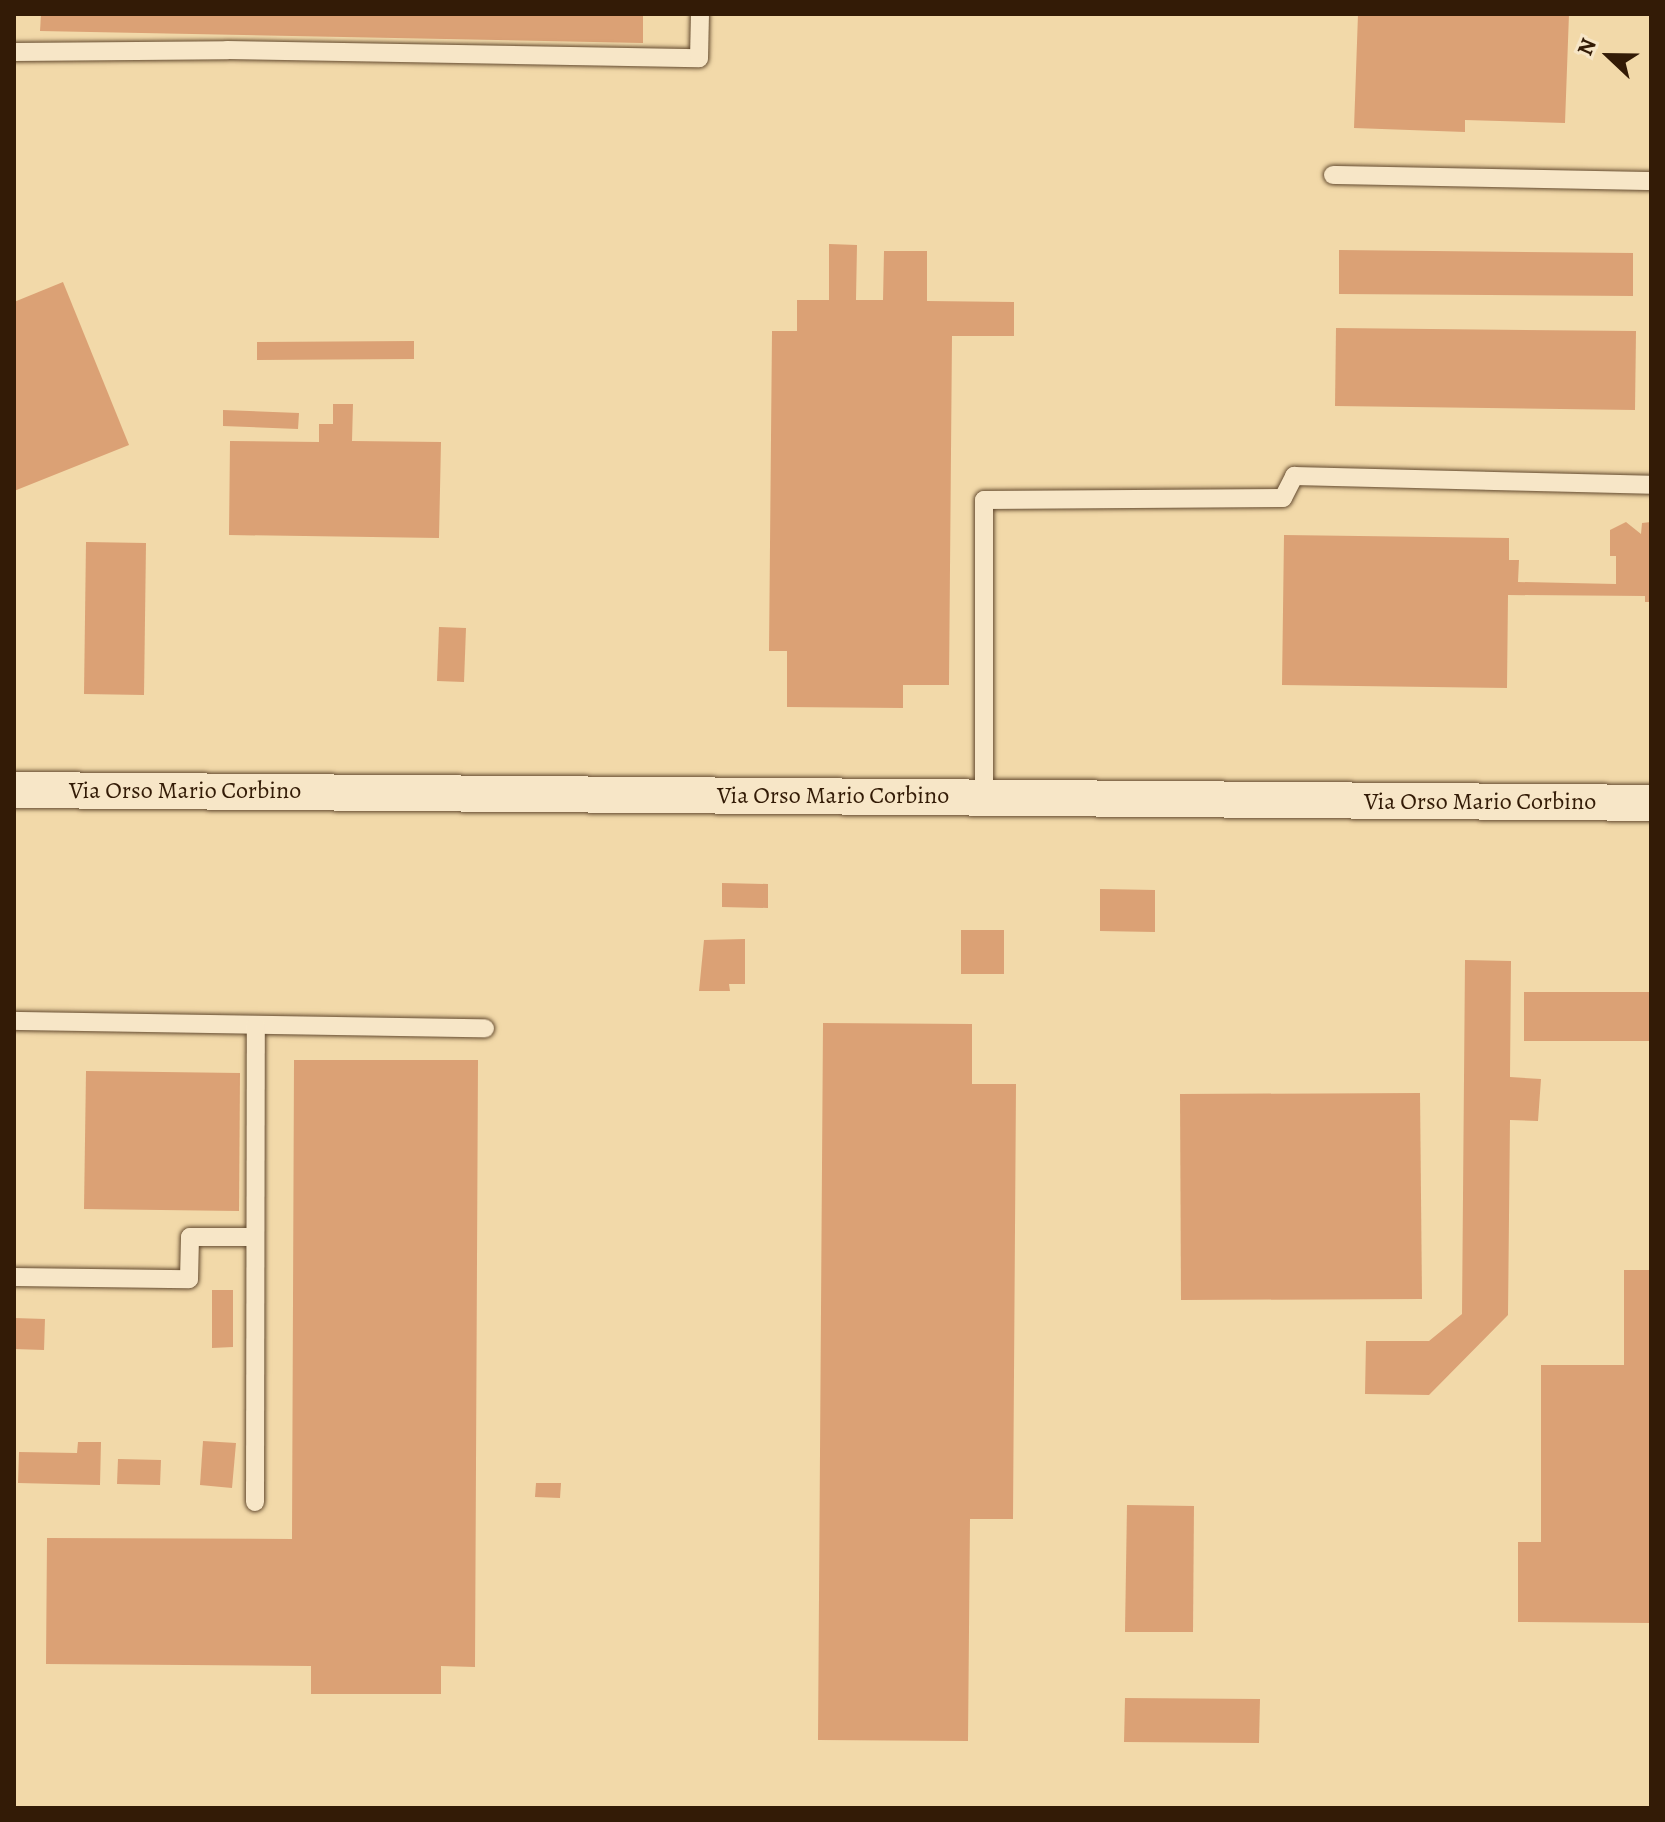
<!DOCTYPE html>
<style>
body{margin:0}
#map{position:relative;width:1665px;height:1822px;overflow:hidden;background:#f2d9a9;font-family:Alegreya,serif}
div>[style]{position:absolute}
.building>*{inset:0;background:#dba175}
.roads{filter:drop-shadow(0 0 2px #634a2f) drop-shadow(0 0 2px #634a2f)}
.service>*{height:18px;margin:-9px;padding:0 9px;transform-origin:9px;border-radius:9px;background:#f7e6c7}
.minor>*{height:36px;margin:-18px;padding:0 18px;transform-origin:18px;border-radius:18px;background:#f7e6c7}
span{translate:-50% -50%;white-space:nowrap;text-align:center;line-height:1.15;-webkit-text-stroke:6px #f7e6c7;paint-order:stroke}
.street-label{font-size:24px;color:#331b06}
.frame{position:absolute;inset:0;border:16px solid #331b06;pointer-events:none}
.north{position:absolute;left:1569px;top:16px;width:80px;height:80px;-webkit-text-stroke:6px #f7e6c7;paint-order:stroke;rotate:292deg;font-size:22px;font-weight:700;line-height:32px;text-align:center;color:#331b06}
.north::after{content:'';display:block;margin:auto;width:28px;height:36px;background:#331b06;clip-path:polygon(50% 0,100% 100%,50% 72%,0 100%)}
</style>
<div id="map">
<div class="building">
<div style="clip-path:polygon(41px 14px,643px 14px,643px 43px,40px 31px)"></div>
<div style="clip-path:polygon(1358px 14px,1569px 14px,1565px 123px,1465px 120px,1465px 132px,1354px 128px)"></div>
<div style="clip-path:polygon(829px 244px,857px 245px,856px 300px,883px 300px,884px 251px,927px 251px,927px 301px,1014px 302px,1014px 336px,952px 336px,949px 685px,903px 685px,903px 708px,787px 707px,787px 651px,769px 651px,772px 331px,797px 331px,797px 300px,829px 300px)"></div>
<div style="clip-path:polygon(1339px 250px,1633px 253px,1633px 296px,1339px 294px)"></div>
<div style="clip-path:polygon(63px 282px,129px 445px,14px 491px,14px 302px)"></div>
<div style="clip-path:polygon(1336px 328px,1636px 331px,1635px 410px,1335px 406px)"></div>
<div style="clip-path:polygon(414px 341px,414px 359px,257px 360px,257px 342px)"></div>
<div style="clip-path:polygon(333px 404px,353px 404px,352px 441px,441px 442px,439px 538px,229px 535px,230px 441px,319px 442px,319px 424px,333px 424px)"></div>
<div style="clip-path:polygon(223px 410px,299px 413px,298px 429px,223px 426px)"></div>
<div style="clip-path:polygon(1626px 522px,1641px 534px,1642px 523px,1651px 522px,1651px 602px,1645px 602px,1645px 596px,1508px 595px,1507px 688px,1282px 685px,1284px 535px,1509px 538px,1509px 560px,1519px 560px,1518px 582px,1616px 584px,1616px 556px,1610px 556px,1610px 530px)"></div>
<div style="clip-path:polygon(86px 542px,146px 543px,144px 695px,84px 694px)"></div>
<div style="clip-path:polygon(439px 627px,466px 628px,464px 682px,437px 681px)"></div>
<div style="clip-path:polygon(722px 883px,768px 884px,768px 908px,722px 907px)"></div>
<div style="clip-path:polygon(1100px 889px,1155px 890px,1155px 932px,1100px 931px)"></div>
<div style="clip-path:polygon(961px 930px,1004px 930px,1004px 974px,961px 974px)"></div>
<div style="clip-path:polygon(745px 939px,745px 984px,729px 984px,730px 991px,699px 991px,704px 940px)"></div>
<div style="clip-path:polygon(1465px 960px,1511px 961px,1510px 1077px,1541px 1079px,1538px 1121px,1510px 1120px,1508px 1315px,1429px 1395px,1365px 1394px,1366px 1341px,1429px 1341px,1462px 1314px)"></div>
<div style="clip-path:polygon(1524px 992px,1650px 992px,1651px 1041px,1524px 1041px)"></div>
<div style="clip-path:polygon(823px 1023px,972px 1024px,972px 1084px,1016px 1084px,1013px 1519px,970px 1519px,968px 1741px,818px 1740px)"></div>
<div style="clip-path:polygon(294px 1060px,478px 1060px,475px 1667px,441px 1666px,441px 1694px,311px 1694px,311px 1666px,46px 1664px,47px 1538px,292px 1539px)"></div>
<div style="clip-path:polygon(86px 1071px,240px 1073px,239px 1211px,84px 1209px)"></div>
<div style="clip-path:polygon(1420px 1093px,1422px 1299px,1181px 1300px,1180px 1094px)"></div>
<div style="clip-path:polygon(1624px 1270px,1651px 1270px,1651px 1623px,1518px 1622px,1518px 1542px,1541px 1542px,1541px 1365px,1624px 1365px)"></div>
<div style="clip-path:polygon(212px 1290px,233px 1290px,233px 1347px,212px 1348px)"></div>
<div style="clip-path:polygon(14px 1318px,45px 1319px,44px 1350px,14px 1349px)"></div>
<div style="clip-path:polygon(203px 1441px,236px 1443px,232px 1488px,200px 1485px)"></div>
<div style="clip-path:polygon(78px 1442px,101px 1442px,100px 1485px,18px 1483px,19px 1452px,77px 1453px)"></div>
<div style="clip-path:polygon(118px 1459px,161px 1460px,160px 1485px,117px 1484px)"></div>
<div style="clip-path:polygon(536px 1483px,561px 1483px,560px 1498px,535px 1497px)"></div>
<div style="clip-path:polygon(1127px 1505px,1194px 1506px,1193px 1632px,1125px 1632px)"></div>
<div style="clip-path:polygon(1125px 1698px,1260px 1699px,1259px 1743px,1124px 1742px)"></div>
</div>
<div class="roads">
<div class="service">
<div style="left:14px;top:52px;width:213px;rotate:-0.5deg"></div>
<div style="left:227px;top:50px;width:472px;rotate:1deg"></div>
<div style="left:699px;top:58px;width:44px;rotate:-88.7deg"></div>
<div style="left:1333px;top:175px;width:318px;rotate:1.1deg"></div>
<div style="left:984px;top:797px;width:297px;rotate:-90deg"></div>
<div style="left:984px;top:500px;width:299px;rotate:-0.4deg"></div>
<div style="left:1283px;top:498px;width:25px;rotate:-63deg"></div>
<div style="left:1294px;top:476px;width:357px;rotate:1.4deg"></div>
<div style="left:14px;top:1021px;width:471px;rotate:0.9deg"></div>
<div style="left:14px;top:1277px;width:175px;rotate:0.7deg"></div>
<div style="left:189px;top:1279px;width:42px;rotate:-88.6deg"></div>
<div style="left:190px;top:1237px;width:63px"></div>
<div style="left:255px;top:1502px;width:477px;rotate:-89.9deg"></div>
</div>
<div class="minor">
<div style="left:14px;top:790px;width:1637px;rotate:0.45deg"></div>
</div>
</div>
<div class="street-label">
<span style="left:185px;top:791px">Via Orso Mario Corbino</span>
<span style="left:833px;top:796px">Via Orso Mario Corbino</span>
<span style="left:1480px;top:802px">Via Orso Mario Corbino</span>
</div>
<div class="frame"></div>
<div class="north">N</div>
</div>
